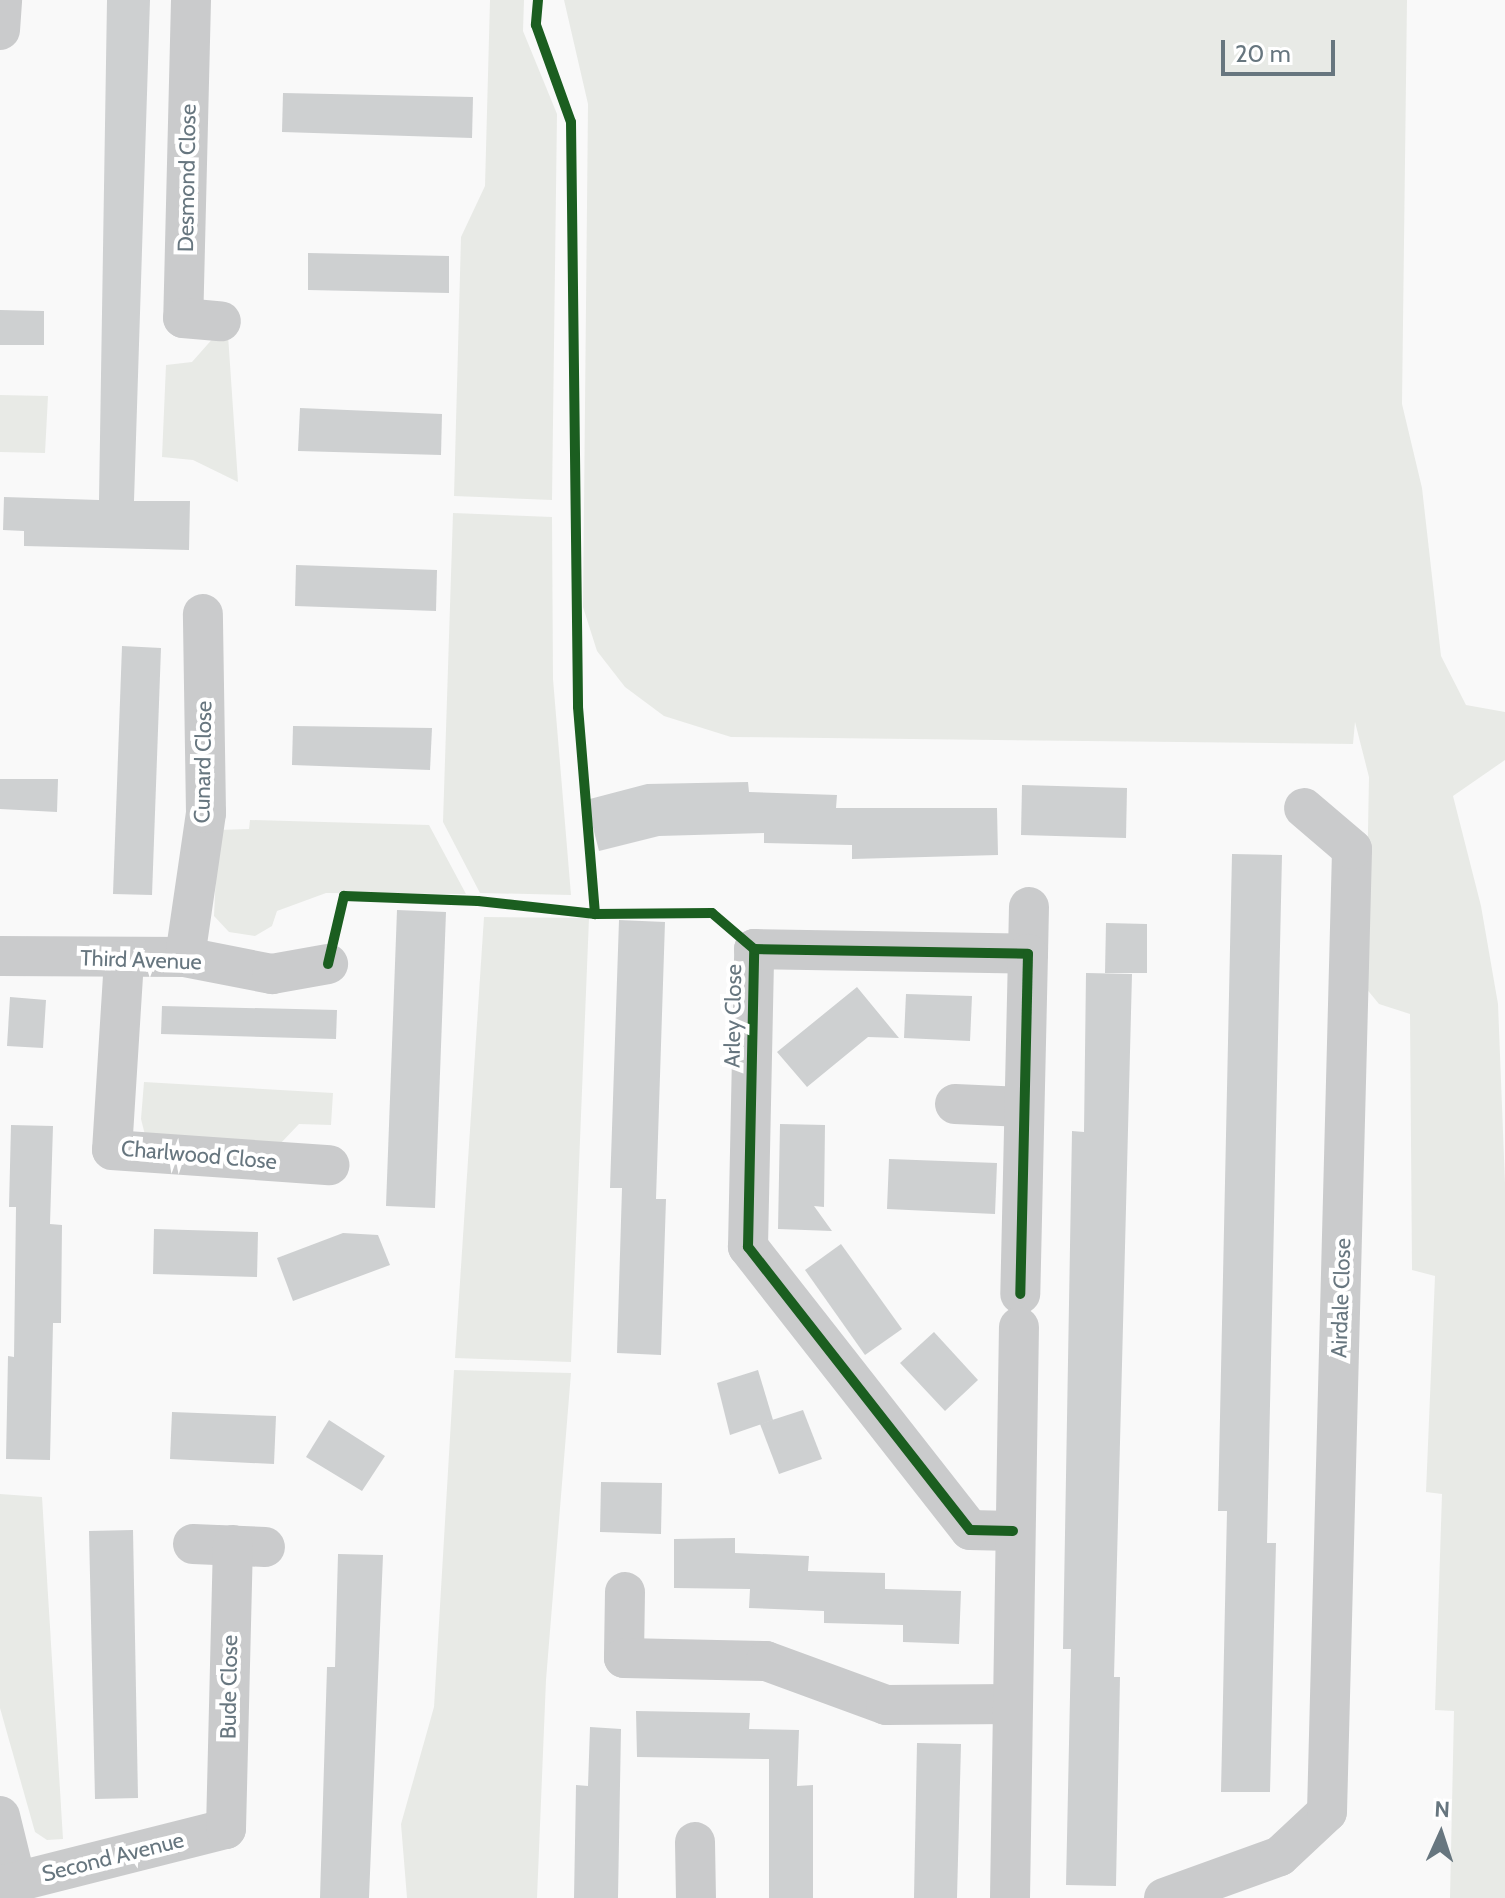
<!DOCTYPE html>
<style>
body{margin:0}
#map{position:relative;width:1505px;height:1898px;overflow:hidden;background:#f9f9f9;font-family:Cabin,sans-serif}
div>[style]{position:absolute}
.green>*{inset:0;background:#e8eae6}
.building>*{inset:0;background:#ced0d1}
.minor>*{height:40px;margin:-20px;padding:0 20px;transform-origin:20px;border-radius:20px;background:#cacbcc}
.cycleway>*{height:10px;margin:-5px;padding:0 5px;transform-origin:5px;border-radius:5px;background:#1b5e20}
span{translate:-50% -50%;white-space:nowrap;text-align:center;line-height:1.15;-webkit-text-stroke:8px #fff;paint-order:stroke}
.street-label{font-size:22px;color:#67767f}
.north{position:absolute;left:1401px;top:1794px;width:80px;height:80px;-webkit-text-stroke:6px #fff;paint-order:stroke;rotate:3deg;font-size:22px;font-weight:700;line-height:32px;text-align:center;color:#67767f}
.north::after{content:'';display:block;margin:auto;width:28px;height:36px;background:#67767f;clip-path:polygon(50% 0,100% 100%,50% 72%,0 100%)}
.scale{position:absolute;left:1221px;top:40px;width:114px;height:36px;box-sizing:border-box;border:4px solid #67767f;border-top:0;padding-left:10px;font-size:24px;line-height:28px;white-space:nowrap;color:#67767f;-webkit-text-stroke:6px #fff;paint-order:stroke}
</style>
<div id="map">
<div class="green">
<div style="clip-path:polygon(490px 0,524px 0,523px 31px,557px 114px,552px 500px,454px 496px,461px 237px,485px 186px)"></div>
<div style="clip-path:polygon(564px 0,1407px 0,1402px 404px,1422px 488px,1441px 656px,1466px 705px,1505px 712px,1505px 760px,1453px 796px,1481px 906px,1498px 1004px,1505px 1183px,1505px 1898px,1450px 1898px,1454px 1711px,1435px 1710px,1442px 1494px,1426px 1492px,1435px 1276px,1412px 1270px,1410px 1014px,1379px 1004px,1365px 987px,1369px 777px,1355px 722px,1353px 744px,731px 737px,664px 716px,625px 687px,597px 651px,583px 607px,588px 104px)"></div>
<div style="clip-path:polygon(228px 335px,238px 482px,193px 460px,162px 457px,166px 365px,192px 362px,215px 336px)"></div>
<div style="clip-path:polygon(0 395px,48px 396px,45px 453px,0 452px)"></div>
<div style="clip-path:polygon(453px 513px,552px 517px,553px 679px,571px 895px,480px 893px,443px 822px)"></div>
<div style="clip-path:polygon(250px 820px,429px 825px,466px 894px,326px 893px,277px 911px,272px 926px,255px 936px,229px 932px,214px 916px,218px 830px,249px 829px)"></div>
<div style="clip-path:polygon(484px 917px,589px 918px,571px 1362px,455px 1358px)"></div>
<div style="clip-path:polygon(144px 1082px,333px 1093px,331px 1125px,299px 1124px,279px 1145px,145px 1135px,141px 1119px)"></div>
<div style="clip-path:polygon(454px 1370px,571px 1373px,546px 1680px,537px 1898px,407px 1898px,401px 1824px,434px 1707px)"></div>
<div style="clip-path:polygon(0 1494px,42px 1497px,63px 1839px,47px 1840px,35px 1832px,0 1708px)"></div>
</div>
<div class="building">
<div style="clip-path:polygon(107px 0,150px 0,134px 501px,190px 501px,189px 550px,24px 546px,24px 531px,3px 530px,4px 497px,99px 500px)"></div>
<div style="clip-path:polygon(283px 93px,473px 97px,472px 138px,282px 132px)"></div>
<div style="clip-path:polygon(308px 253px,449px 256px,449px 293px,308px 290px)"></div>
<div style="clip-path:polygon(0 310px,44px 311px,44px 345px,0 345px)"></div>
<div style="clip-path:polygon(300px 408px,442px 414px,441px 455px,298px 451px)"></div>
<div style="clip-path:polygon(296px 565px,437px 570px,436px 611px,295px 606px)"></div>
<div style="clip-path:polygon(122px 646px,161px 648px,152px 895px,113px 894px)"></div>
<div style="clip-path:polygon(293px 726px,432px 728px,430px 770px,292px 765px)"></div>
<div style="clip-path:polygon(0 779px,58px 779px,57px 812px,0 809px)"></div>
<div style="clip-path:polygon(748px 782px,749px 792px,837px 795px,836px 808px,997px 808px,998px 855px,852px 859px,852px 845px,764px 843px,764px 833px,659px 836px,599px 851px,586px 800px,647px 784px)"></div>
<div style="clip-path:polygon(1022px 785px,1127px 788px,1126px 838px,1021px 835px)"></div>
<div style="clip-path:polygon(1232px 854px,1282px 855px,1267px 1543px,1276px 1543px,1270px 1792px,1221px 1792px,1227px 1511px,1218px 1511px)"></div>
<div style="clip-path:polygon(397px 910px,446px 912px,435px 1208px,386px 1206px)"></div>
<div style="clip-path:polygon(619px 920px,665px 922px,656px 1199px,666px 1199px,661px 1355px,617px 1353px,622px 1188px,610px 1188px)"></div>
<div style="clip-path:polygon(1106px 923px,1147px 924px,1147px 973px,1105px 973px)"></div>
<div style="clip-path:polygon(1086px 973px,1132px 974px,1114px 1677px,1120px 1677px,1116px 1886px,1066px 1885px,1071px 1649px,1063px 1649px,1072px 1131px,1084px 1132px)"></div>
<div style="clip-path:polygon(857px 987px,899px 1038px,868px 1037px,807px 1087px,777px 1052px)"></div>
<div style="clip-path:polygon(906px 994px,972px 996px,970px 1041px,904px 1038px)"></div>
<div style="clip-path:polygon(10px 997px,46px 1000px,43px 1048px,7px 1046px)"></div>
<div style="clip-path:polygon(162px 1006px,337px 1010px,336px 1039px,161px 1034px)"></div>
<div style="clip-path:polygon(780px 1124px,825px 1125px,824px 1207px,814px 1206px,832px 1231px,778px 1229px)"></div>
<div style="clip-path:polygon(11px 1125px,53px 1126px,50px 1224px,62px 1225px,61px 1323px,53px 1323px,50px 1460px,6px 1459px,8px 1356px,14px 1357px,16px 1207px,9px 1207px)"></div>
<div style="clip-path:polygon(889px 1159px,997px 1163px,995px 1214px,887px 1209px)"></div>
<div style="clip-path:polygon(154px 1229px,258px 1232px,257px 1277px,153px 1274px)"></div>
<div style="clip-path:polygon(343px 1233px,378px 1235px,390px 1265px,293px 1301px,277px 1258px)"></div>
<div style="clip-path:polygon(841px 1244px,902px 1329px,865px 1355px,805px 1270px)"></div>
<div style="clip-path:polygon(934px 1332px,978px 1380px,945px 1411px,900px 1363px)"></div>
<div style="clip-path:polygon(758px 1370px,773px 1420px,730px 1435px,717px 1383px)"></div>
<div style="clip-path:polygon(803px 1410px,822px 1459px,779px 1474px,760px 1424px)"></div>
<div style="clip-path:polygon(172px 1412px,276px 1416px,274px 1464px,170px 1459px)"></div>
<div style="clip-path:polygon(329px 1420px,385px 1456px,362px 1491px,306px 1457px)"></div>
<div style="clip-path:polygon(601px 1482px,662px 1483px,661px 1534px,600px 1532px)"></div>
<div style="clip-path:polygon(133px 1530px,138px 1798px,95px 1799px,89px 1531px)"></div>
<div style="clip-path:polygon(735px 1538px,735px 1553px,809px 1556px,808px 1571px,885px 1573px,885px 1589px,961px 1591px,959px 1644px,903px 1642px,903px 1625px,824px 1623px,824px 1611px,749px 1608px,750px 1589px,674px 1588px,674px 1539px)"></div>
<div style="clip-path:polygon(338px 1554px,383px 1555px,369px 1898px,320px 1898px,327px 1667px,335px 1667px)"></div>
<div style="clip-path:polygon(636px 1711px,750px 1713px,749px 1729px,799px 1730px,797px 1786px,813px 1785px,813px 1898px,769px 1898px,769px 1759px,637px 1757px)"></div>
<div style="clip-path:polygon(590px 1727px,621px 1729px,618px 1898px,574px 1898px,576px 1785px,588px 1786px)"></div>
<div style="clip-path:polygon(917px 1743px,961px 1744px,957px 1898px,914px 1898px)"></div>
</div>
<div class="minor">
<div style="left:191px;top:0;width:318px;rotate:91.4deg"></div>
<div style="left:183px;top:318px;width:38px;rotate:5deg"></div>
<div style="left:0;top:30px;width:30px;rotate:-86deg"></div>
<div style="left:1028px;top:954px;width:47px;rotate:-88.8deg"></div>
<div style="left:0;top:956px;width:185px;rotate:0.3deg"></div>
<div style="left:185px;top:957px;width:89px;rotate:11.1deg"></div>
<div style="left:272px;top:974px;width:57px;rotate:-10.1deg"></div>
<div style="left:185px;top:957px;width:146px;rotate:-81.7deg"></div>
<div style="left:206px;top:813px;width:199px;rotate:-90.9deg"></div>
<div style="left:124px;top:960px;width:190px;rotate:93.6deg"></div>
<div style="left:112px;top:1150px;width:218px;rotate:4deg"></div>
<div style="left:955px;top:1104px;width:69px;rotate:2.5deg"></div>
<div style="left:1013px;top:1531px;width:43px;rotate:-178.7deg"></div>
<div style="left:970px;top:1530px;width:360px;rotate:-128.1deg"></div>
<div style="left:748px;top:1247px;width:298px;rotate:-88.8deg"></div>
<div style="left:754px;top:949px;width:274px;rotate:1deg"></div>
<div style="left:1028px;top:954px;width:340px;rotate:91.3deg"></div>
<div style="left:193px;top:1544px;width:72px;rotate:2.4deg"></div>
<div style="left:625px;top:1592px;width:66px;rotate:90.9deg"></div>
<div style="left:624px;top:1658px;width:142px;rotate:1.2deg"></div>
<div style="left:766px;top:1661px;width:128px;rotate:20.1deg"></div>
<div style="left:886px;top:1705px;width:125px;rotate:-0.5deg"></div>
<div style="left:0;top:1816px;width:67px;rotate:76.2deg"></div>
<div style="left:695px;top:1842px;width:56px;rotate:89deg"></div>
<div style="left:0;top:1886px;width:233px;rotate:-14.2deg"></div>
<div style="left:226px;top:1829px;width:284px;rotate:-88.6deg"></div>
<div style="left:1010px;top:1898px;width:571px;rotate:-89.1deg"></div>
<div style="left:1164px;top:1898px;width:123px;rotate:-19.9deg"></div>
<div style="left:1280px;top:1856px;width:64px;rotate:-43.1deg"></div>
<div style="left:1327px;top:1812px;width:963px;rotate:-88.51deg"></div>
<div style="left:1352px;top:849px;width:63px;rotate:-139.5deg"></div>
</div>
<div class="cycleway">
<div style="left:538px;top:0;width:25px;rotate:95deg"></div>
<div style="left:536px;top:25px;width:103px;rotate:70.2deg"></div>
<div style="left:571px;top:122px;width:585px;rotate:89.31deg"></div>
<div style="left:578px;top:707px;width:208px;rotate:85.3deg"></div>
<div style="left:328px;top:964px;width:70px;rotate:-76.8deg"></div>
<div style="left:344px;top:896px;width:134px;rotate:2.1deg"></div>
<div style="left:478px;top:901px;width:118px;rotate:6.3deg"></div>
<div style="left:595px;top:914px;width:117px;rotate:-0.5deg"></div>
<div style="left:712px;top:913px;width:55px;rotate:40.6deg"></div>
<div style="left:1013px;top:1531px;width:43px;rotate:-178.7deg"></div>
<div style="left:970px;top:1530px;width:360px;rotate:-128.1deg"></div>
<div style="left:748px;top:1247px;width:298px;rotate:-88.8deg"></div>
<div style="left:754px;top:949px;width:274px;rotate:1deg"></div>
<div style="left:1028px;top:954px;width:340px;rotate:91.3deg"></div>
</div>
<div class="street-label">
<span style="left:187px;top:178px;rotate:-89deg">Desmond Close</span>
<span style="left:203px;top:762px;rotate:-89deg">Cunard Close</span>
<span style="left:141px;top:960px;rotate:2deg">Third Avenue</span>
<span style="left:733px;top:1016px;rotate:-89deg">Arley Close</span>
<span style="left:199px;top:1155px;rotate:5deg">Charlwood Close</span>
<span style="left:1341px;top:1298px;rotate:-88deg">Airdale Close</span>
<span style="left:229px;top:1687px;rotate:-89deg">Bude Close</span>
<span style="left:113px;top:1857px;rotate:-14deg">Second Avenue</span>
</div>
<div class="north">N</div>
<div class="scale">20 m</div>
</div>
